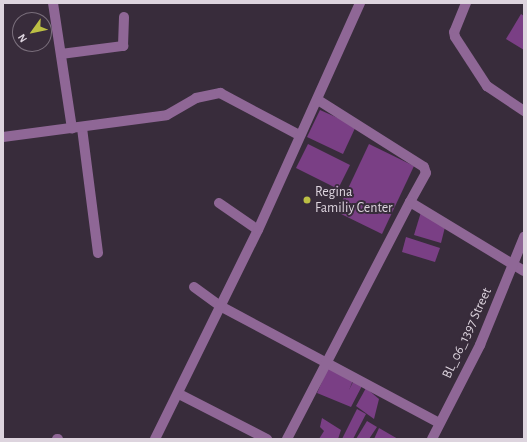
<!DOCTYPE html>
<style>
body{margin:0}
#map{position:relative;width:527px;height:442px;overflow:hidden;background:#382c3b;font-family:"Alegreya Sans",sans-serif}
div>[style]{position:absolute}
.building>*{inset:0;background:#7a3f85}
.minor>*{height:10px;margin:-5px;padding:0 5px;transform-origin:5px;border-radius:5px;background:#8f6796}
.dots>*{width:11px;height:11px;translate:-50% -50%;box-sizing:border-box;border:2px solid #382c3b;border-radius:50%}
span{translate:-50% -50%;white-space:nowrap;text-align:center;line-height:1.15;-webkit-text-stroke:4px #382c3b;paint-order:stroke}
.poi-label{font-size:14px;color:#ddd4de}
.left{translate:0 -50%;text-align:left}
.street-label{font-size:14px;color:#ddd4de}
.frame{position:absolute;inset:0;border:4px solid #ddd4de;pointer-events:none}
.north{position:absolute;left:12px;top:12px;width:40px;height:40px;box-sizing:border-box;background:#382c3b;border:1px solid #7a6f7c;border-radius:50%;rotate:237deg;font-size:11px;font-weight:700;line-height:16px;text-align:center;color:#ddd4de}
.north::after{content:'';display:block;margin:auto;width:14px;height:18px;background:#bcbf44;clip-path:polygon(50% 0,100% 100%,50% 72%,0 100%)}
</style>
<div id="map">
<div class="building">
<div style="clip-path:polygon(521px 14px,524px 16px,524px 50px,506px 39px)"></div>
<div style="clip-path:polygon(320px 110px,356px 126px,343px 154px,307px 137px)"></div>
<div style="clip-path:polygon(308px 144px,350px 165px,338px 189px,296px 168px)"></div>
<div style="clip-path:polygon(369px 144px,414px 166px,382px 234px,337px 212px)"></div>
<div style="clip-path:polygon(421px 212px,445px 227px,441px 243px,414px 235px)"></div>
<div style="clip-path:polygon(406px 237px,440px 248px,435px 262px,402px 252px)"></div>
<div style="clip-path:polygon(329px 366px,354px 378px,349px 390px,354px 380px,363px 384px,351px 407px,317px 393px)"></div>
<div style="clip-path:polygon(366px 388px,379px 399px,374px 419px,356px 406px)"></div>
<div style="clip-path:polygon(357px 409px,366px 414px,353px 439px,342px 439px)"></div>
<div style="clip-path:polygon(322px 418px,341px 430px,338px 439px,319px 439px,324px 431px,320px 427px)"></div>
<div style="clip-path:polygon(367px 421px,377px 427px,369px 439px,356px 439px)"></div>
<div style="clip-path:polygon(379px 428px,398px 439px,374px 439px)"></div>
</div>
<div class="minor">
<div style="left:53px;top:3px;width:127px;rotate:81.4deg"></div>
<div style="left:466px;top:3px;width:31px;rotate:112deg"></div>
<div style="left:454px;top:32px;width:5px;rotate:79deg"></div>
<div style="left:455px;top:37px;width:59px;rotate:56.9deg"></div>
<div style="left:487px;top:86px;width:45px;rotate:34deg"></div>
<div style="left:61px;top:54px;width:63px;rotate:-7.4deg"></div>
<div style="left:123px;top:46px;width:29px;rotate:-88deg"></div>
<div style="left:318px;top:100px;width:125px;rotate:32.3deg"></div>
<div style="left:424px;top:167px;width:6px;rotate:72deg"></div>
<div style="left:426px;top:173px;width:33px;rotate:119deg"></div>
<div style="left:82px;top:128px;width:126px;rotate:82.7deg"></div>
<div style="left:3px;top:137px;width:165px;rotate:-7.6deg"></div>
<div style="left:167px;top:115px;width:34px;rotate:-30deg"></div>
<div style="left:196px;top:98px;width:25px;rotate:-12deg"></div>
<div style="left:220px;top:93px;width:89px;rotate:28deg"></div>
<div style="left:219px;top:203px;width:47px;rotate:34.7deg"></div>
<div style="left:194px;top:287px;width:34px;rotate:36deg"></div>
<div style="left:222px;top:307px;width:246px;rotate:28.1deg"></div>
<div style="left:179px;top:394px;width:99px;rotate:27.1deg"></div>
<div style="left:57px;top:439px;width:1px"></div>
<div style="left:155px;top:439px;width:233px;rotate:-63.8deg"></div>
<div style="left:258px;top:230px;width:249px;rotate:-65.8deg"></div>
<div style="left:287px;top:439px;width:267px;rotate:-62.6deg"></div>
<div style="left:410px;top:202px;width:133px;rotate:31.2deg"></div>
<div style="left:432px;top:439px;width:106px;rotate:-62.9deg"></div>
<div style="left:480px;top:345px;width:117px;rotate:-67.8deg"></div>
</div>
<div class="dots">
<div style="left:307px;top:200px;background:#bcbf44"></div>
</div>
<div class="poi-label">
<span class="left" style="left:315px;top:200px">Regina<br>Familiy Center</span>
</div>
<div class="street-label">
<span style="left:467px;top:333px;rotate:-65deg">BL_06_1397 Street</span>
</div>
<div class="frame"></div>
<div class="north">N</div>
</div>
